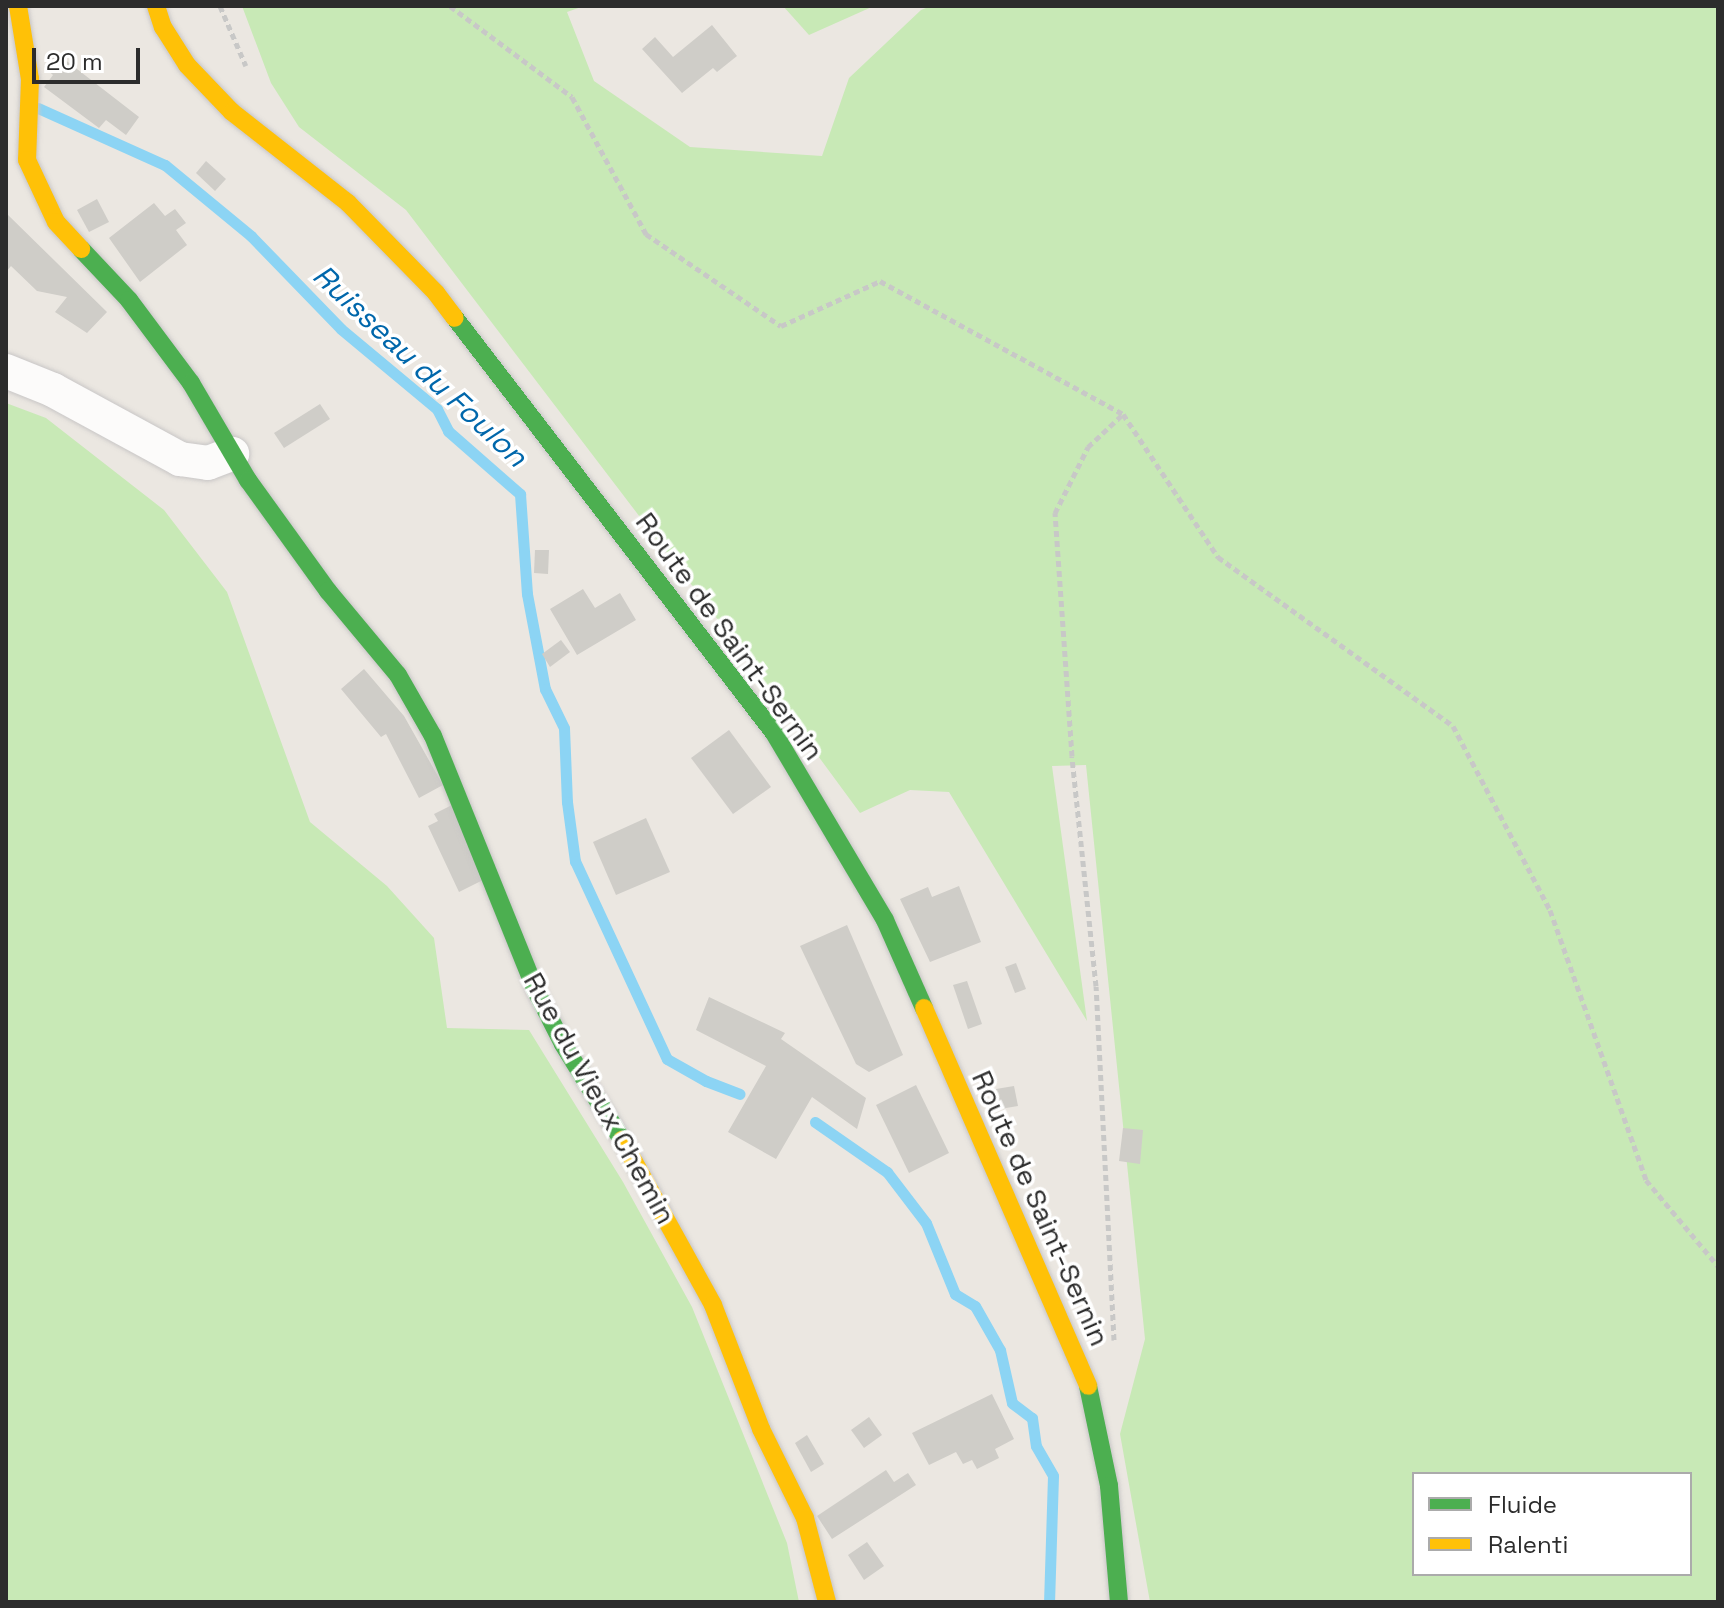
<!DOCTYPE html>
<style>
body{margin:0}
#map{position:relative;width:1724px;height:1608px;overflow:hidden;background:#ebe7e1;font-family:"Space Grotesk",sans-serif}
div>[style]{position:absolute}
.green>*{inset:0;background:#c8e9b6}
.stream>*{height:11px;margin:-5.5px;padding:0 5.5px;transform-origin:5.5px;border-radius:5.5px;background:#8cd4f4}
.building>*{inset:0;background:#cfcdc8}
.path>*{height:5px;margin-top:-2.5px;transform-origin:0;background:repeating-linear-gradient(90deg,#c8c8c7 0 6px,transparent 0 10px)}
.roads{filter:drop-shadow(0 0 2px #c8c6c6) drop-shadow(0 0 2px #c8c6c6)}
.street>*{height:34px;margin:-17px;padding:0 17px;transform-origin:17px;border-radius:17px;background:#fcfbfa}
.fast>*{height:18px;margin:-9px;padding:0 9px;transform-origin:9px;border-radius:9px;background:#4caf50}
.slow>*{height:18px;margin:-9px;padding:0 9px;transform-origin:9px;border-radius:9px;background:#ffc107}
span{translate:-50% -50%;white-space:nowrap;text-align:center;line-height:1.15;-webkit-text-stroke:7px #fff;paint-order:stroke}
.street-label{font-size:28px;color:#2c2c2c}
.water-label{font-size:30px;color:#0067ab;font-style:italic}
.frame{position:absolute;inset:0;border:8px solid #2c2c2c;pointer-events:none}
.legend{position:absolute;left:1412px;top:1472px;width:280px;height:104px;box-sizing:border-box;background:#fff;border:2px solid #ababab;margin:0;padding:10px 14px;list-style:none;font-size:24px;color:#2c2c2c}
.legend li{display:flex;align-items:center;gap:16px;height:40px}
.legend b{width:40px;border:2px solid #ababab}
.scale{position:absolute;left:32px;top:48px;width:108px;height:36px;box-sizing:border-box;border:4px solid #2c2c2c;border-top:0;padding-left:10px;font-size:24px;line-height:28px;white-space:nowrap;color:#2c2c2c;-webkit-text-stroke:6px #fff;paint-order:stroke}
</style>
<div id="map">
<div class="green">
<div style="clip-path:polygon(evenodd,242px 6px,584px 6px,567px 12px,594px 81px,690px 147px,822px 156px,849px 78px,921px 10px,931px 6px,1718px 6px,1718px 1602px,1150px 1602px,1120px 1434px,1145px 1339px,1086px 765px,1052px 766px,1087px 1021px,949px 792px,910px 790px,860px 813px,710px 609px,406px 210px,299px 127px,271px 83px,242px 6px,1414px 1474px,1690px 1474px,1690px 1574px,1414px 1574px,1414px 1474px)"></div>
<div style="clip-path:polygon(783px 6px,874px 6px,809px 35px)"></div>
<div style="clip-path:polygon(6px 403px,46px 418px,164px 510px,227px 592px,310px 822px,387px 886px,434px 938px,447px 1028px,529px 1030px,623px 1182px,692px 1307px,787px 1543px,799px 1602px,6px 1602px)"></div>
</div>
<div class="stream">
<div style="left:38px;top:108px;width:139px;rotate:24.2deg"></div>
<div style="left:165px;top:165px;width:112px;rotate:39.5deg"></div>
<div style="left:251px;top:236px;width:129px;rotate:45.9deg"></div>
<div style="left:341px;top:329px;width:125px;rotate:39.8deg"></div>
<div style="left:437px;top:409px;width:25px;rotate:63deg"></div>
<div style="left:448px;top:431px;width:96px;rotate:41.2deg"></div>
<div style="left:520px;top:494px;width:100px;rotate:86deg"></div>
<div style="left:527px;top:594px;width:97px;rotate:79.3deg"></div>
<div style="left:545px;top:689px;width:43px;rotate:64deg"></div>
<div style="left:564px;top:728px;width:74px;rotate:87.7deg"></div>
<div style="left:567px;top:802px;width:60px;rotate:82.3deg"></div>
<div style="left:575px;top:861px;width:218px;rotate:65.1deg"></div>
<div style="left:667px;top:1059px;width:45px;rotate:29.4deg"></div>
<div style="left:706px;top:1081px;width:36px;rotate:21deg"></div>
<div style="left:815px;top:1122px;width:88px;rotate:34.8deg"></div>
<div style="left:887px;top:1172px;width:64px;rotate:52.6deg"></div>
<div style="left:926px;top:1223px;width:77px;rotate:67.8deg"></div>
<div style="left:955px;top:1294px;width:23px;rotate:31deg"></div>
<div style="left:975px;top:1306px;width:51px;rotate:60.4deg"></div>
<div style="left:1000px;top:1350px;width:54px;rotate:77.2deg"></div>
<div style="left:1012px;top:1403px;width:25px;rotate:37deg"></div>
<div style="left:1032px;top:1418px;width:28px;rotate:82deg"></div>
<div style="left:1036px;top:1446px;width:34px;rotate:60deg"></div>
<div style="left:1053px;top:1476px;width:126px;rotate:91.8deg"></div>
</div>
<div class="building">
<div style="clip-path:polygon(712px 25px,737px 56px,717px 72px,713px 68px,682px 93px,642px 49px,655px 37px,673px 57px)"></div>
<div style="clip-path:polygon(55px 52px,139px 117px,126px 135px,106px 120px,99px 128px,44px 87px,53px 75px,44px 67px)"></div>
<div style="clip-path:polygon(206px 161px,226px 179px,215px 191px,196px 173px)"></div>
<div style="clip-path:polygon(97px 199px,109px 222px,89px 232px,77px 210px)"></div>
<div style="clip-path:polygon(154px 203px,165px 216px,175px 209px,186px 223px,176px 230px,187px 245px,140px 282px,109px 238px)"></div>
<div style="clip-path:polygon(6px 213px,107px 312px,87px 333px,55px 312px,67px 297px,37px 291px,11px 266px,6px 272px)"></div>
<div style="clip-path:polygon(320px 404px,330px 419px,284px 448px,274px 433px)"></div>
<div style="clip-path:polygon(535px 550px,549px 550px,548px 574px,534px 573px)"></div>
<div style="clip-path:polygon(583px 589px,595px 608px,620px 593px,636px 620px,577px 655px,550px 609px)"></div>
<div style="clip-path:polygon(561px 640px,570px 652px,550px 667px,542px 654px)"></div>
<div style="clip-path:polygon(364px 669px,404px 716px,443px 785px,419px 798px,386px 734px,381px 737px,341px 689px)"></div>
<div style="clip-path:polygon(729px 730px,771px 787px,733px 814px,691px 758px)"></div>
<div style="clip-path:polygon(452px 805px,485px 879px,459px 892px,428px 826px,438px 821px,434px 814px)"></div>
<div style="clip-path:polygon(646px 818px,670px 872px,616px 895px,593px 842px)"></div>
<div style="clip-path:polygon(959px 886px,981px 942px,930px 962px,900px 899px,928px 887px,932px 897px)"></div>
<div style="clip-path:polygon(847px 925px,903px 1055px,869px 1072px,856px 1064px,800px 946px)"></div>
<div style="clip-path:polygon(1016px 963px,1026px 989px,1015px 993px,1005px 967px)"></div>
<div style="clip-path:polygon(967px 981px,982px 1024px,968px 1029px,953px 985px)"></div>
<div style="clip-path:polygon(709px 997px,785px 1033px,781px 1039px,866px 1098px,857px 1129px,812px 1097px,776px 1159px,728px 1132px,766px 1066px,696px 1030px)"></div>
<div style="clip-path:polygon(916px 1085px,949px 1153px,909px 1173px,876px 1105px)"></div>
<div style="clip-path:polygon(1014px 1086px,1018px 1106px,1000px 1109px,996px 1089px)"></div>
<div style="clip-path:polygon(1123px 1128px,1143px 1130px,1140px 1164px,1119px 1161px)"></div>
<div style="clip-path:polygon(992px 1394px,1014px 1439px,995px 1449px,999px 1458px,977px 1469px,972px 1460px,963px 1464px,956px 1452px,929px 1465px,912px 1433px)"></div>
<div style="clip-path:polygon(869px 1417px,882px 1435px,864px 1448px,851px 1430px)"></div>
<div style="clip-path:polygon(807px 1435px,824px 1464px,811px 1472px,795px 1443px)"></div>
<div style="clip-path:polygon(886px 1470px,894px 1482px,908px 1473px,916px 1485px,832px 1539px,817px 1516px)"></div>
<div style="clip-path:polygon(867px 1542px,884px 1566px,864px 1580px,848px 1555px)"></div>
</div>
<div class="path">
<div style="left:220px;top:6px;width:65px;rotate:66.6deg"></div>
<div style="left:450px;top:6px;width:152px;rotate:36.7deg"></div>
<div style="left:572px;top:97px;width:156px;rotate:61.6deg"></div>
<div style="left:646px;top:234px;width:163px;rotate:34.3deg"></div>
<div style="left:781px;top:326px;width:109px;rotate:-24.4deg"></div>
<div style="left:880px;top:281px;width:277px;rotate:28.7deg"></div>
<div style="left:1123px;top:414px;width:172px;rotate:56.4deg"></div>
<div style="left:1218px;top:557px;width:289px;rotate:35.7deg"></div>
<div style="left:1453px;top:726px;width:208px;rotate:62.2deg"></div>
<div style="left:1550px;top:910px;width:287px;rotate:70.4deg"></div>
<div style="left:1646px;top:1180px;width:112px;rotate:50.1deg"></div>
<div style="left:1114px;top:1340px;width:354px;rotate:-92.9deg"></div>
<div style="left:1096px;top:986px;width:231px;rotate:-96deg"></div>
<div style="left:1072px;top:756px;width:244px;rotate:-94deg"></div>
<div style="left:1055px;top:513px;width:74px;rotate:-63.4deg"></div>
<div style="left:1088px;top:447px;width:47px;rotate:-43.3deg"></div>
</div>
<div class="roads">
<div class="street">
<div style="left:6px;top:371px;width:51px;rotate:22deg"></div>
<div style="left:53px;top:390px;width:145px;rotate:28.5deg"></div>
<div style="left:180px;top:459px;width:28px;rotate:8deg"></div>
<div style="left:208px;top:463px;width:26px;rotate:-21deg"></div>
</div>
<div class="fast">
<div style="left:81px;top:249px;width:70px;rotate:46.7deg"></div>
<div style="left:129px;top:300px;width:104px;rotate:53.2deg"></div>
<div style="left:191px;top:383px;width:113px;rotate:59.6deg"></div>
<div style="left:248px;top:480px;width:137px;rotate:54.2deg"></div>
<div style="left:328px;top:591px;width:109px;rotate:50.2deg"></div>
<div style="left:398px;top:675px;width:70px;rotate:60.2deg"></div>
<div style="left:433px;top:736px;width:273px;rotate:68deg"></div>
<div style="left:535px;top:989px;width:62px;rotate:63deg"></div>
<div style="left:563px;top:1044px;width:113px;rotate:58.4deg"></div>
<div style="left:455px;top:318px;width:523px;rotate:52.45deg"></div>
<div style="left:774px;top:733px;width:217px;rotate:59.3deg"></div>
<div style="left:885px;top:920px;width:96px;rotate:66.1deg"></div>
<div style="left:1088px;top:1386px;width:102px;rotate:78.1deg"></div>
<div style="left:1109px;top:1486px;width:116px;rotate:85.1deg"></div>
</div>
<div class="slow">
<div style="left:18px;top:6px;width:74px;rotate:80.7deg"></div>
<div style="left:30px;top:79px;width:81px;rotate:92.1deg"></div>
<div style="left:27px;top:160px;width:68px;rotate:64.9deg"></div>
<div style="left:56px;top:222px;width:37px;rotate:47deg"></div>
<div style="left:156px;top:6px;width:22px;rotate:72deg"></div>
<div style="left:163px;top:27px;width:45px;rotate:57.7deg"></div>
<div style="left:187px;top:65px;width:65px;rotate:46.2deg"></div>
<div style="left:232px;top:112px;width:147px;rotate:38.1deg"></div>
<div style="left:348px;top:203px;width:126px;rotate:45.6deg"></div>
<div style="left:436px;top:293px;width:31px;rotate:53deg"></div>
<div style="left:924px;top:1008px;width:412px;rotate:66.5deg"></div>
<div style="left:622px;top:1140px;width:188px;rotate:61.1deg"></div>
<div style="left:713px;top:1305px;width:133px;rotate:68.8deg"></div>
<div style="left:761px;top:1429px;width:99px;rotate:63.7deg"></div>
<div style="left:805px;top:1518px;width:87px;rotate:75.3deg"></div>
</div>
</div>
<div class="street-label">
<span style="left:730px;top:636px;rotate:54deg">Route de Saint-Sernin</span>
<span style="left:600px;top:1098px;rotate:61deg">Rue du Vieux Chemin</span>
<span style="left:1041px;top:1208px;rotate:66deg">Route de Saint-Sernin</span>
</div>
<div class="water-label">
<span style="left:420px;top:366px;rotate:43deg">Ruisseau du Foulon</span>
</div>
<div class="frame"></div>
<ul class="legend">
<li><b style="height:10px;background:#4caf50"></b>Fluide</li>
<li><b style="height:10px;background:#ffc107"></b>Ralenti</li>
</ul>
<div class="scale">20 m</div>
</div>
